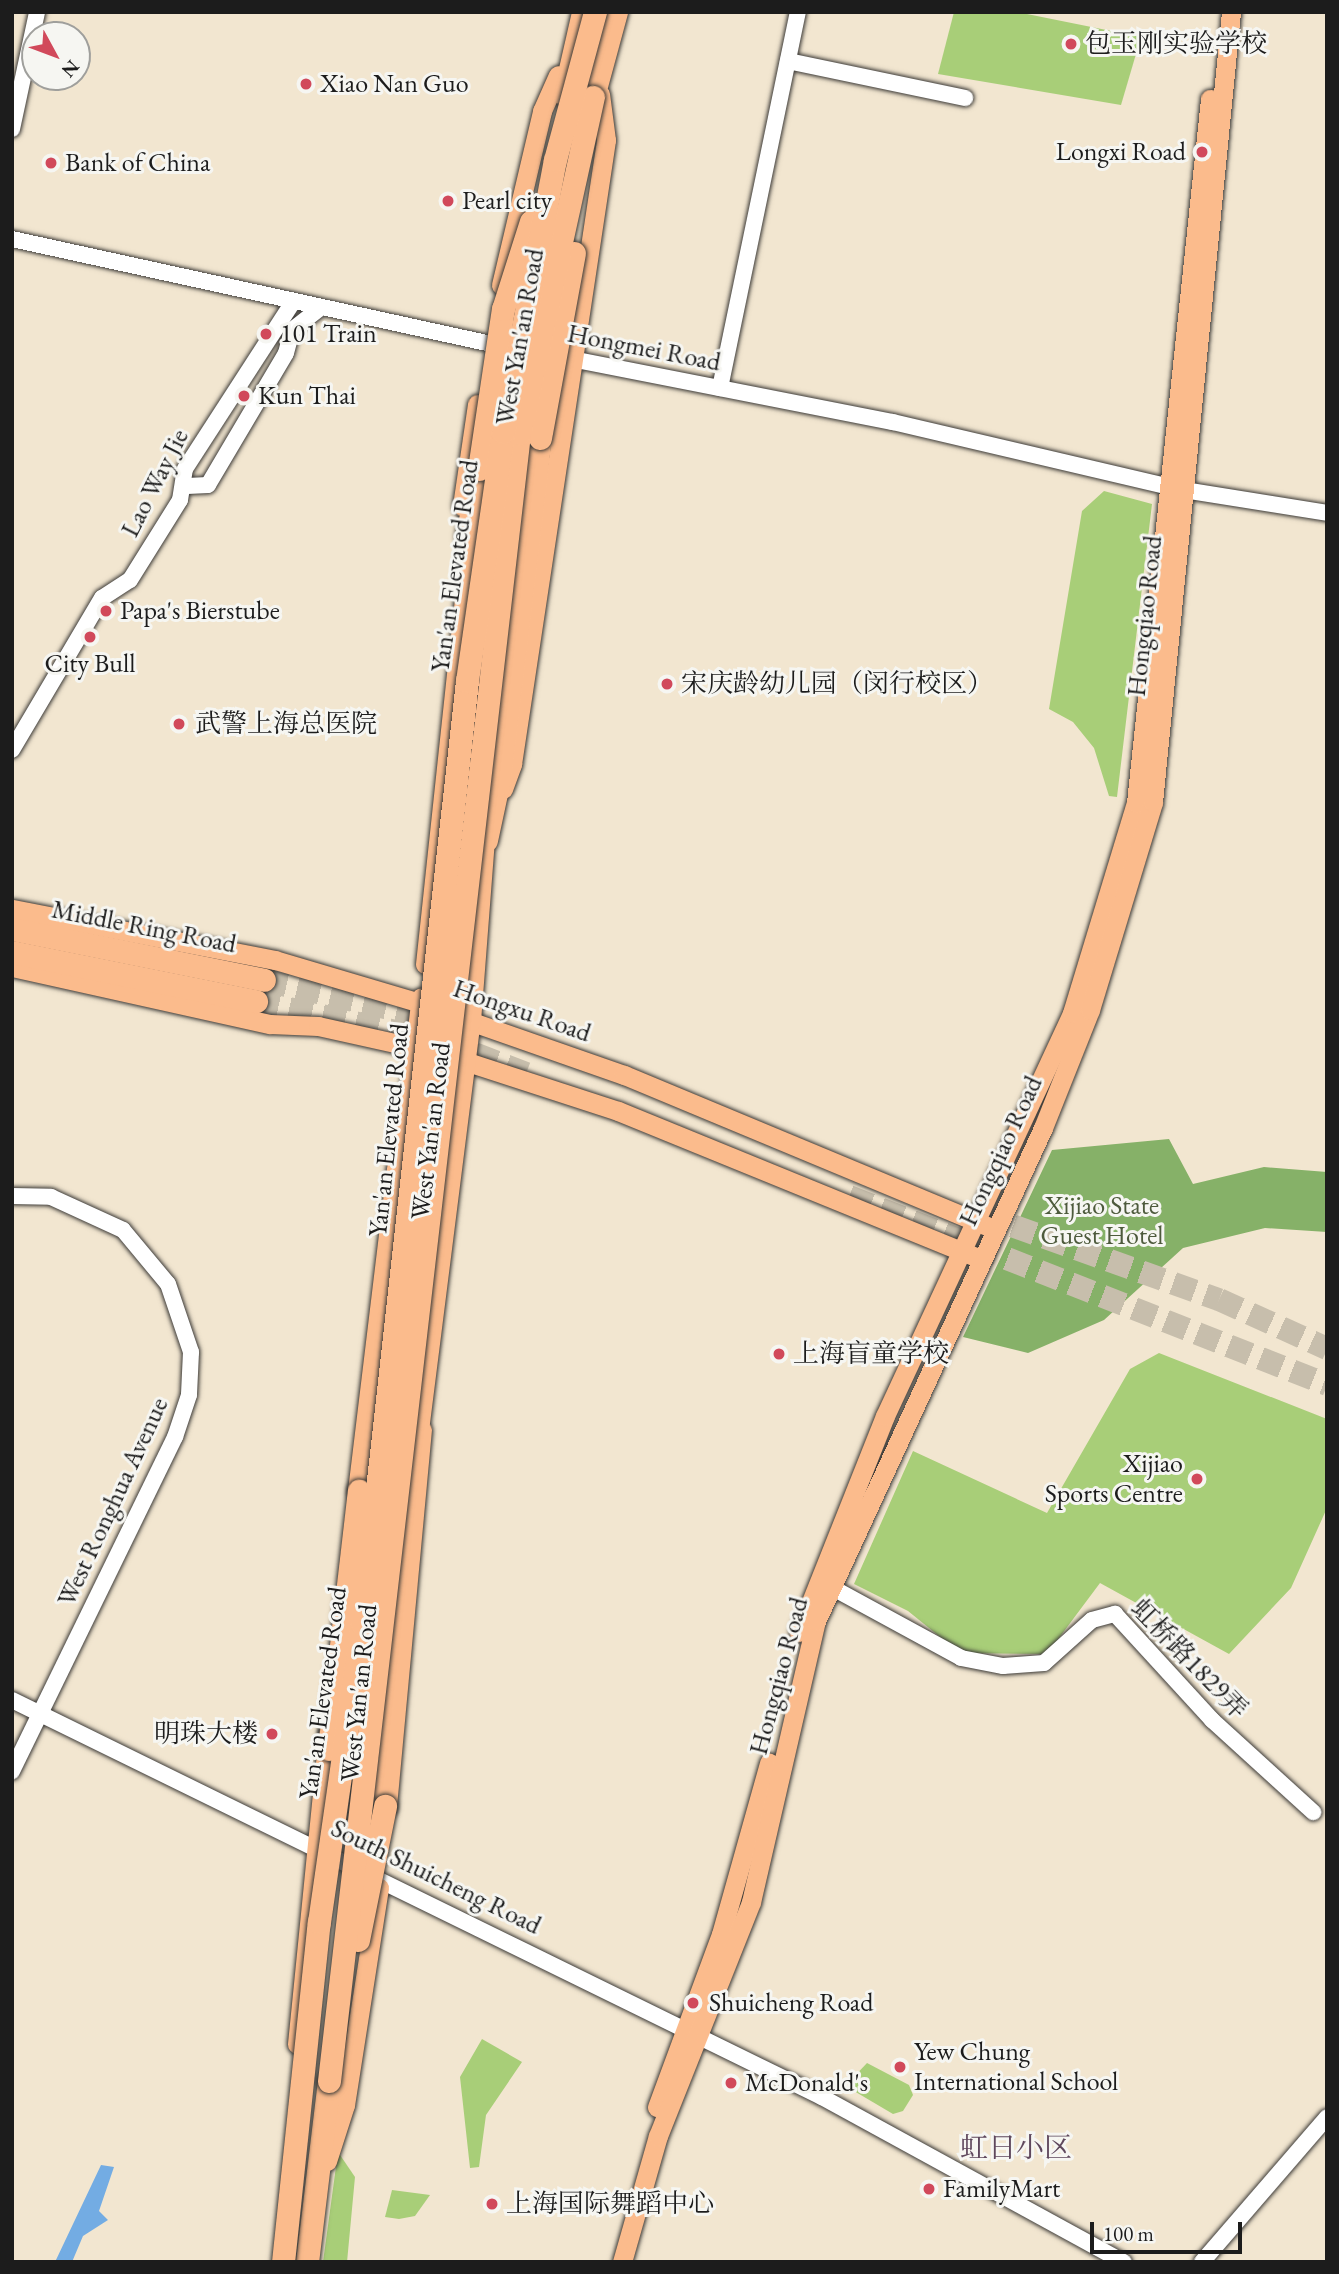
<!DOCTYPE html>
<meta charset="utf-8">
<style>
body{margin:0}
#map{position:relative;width:1339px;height:2274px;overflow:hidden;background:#f2e6d0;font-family:"EB Garamond","Noto Serif SC",serif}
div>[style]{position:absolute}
.green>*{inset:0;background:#a8ce78}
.forest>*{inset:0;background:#86b168}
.water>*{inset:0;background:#73ace3}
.highway-tunnel>*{height:23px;margin-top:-11.5px;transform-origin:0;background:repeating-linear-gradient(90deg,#c7beac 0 23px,transparent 0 34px)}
.roads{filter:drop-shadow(0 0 2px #3c3a37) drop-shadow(0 0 2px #3c3a37)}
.minor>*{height:16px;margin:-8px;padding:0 8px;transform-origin:8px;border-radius:8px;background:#fff}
.major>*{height:19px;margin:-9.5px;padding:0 9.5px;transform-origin:9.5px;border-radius:9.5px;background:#fbbb8c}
.highway>*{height:23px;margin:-11.5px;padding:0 11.5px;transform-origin:11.5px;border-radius:11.5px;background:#fbbb8c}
.bridges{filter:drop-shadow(0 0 2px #3c3a37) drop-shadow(0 0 2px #3c3a37)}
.highway-bridge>*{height:23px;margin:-11.5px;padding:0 11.5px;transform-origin:11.5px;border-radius:11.5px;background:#fbbb8c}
.dots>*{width:19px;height:19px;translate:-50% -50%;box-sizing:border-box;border:4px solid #f6f6f2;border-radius:50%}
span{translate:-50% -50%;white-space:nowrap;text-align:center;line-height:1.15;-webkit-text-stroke:6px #f6f6f2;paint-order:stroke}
.poi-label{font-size:26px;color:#1c1c1c}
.left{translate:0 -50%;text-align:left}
.right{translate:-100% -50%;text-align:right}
.street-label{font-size:26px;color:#1c1c1c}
.park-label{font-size:26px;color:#4d5a3c}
.neighbourhood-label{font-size:28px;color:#5f485d}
.frame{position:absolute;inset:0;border:14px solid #1c1c1c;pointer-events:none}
.north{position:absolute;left:21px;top:21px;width:70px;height:70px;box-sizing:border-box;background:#f6f6f2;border:2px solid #9f9f9c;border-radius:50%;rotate:131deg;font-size:19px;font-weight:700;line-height:28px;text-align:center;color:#1c1c1c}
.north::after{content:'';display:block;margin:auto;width:24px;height:32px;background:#d1495b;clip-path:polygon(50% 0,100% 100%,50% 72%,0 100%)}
.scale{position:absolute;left:1090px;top:2222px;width:152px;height:32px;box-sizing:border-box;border:4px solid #1c1c1c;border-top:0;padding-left:9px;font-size:21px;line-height:24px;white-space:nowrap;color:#1c1c1c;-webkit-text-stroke:5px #f6f6f2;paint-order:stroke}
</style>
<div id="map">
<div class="green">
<div style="clip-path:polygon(954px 12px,1022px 13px,1141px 37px,1121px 105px,938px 74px)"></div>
<div style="clip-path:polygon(1104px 491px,1152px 504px,1117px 797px,1109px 796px,1094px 748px,1073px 722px,1049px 709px,1082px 511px)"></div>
<div style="clip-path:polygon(1159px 1353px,1327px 1419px,1327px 1508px,1291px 1588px,1229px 1654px,1100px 1583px,1047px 1654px,960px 1653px,908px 1611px,854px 1584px,913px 1451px,1047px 1513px,1130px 1369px)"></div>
<div style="clip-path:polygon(482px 2039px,522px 2062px,486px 2115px,479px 2167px,470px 2168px,460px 2077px)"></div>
<div style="clip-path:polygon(867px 2063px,909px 2085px,913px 2095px,903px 2111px,893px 2114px,854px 2091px,850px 2081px)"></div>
<div style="clip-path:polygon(338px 2152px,355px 2177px,347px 2262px,323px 2262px)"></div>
<div style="clip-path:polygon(392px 2190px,430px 2195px,415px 2216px,399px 2219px,385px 2217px)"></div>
</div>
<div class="forest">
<div style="clip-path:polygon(1169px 1139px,1193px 1184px,1264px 1167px,1327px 1172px,1327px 1232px,1265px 1228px,1183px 1248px,1104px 1320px,1028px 1353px,963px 1337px,1052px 1150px)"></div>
</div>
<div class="water">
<div style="clip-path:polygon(101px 2165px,114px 2167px,99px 2211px,108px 2220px,83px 2236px,72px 2262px,55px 2262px)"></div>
</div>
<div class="highway-tunnel">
<div style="left:264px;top:980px;width:178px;rotate:12.6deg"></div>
<div style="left:256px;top:1001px;width:191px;rotate:12.1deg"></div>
<div style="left:443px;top:1041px;width:89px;rotate:21.1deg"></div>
<div style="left:849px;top:1196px;width:514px;rotate:21.47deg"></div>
<div style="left:981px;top:1214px;width:253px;rotate:19.7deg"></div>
<div style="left:1219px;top:1299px;width:119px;rotate:24.4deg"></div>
</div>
<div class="roads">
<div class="minor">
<div style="left:788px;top:61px;width:181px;rotate:11.8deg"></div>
<div style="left:12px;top:129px;width:120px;rotate:-77.9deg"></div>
<div style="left:12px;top:239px;width:505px;rotate:12.36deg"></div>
<div style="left:561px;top:357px;width:338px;rotate:11.1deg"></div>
<div style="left:893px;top:422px;width:299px;rotate:13.2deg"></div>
<div style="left:1184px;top:490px;width:145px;rotate:9.1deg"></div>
<div style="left:720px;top:388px;width:384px;rotate:-78.3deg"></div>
<div style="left:187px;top:486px;width:21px;rotate:-3deg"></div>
<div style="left:208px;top:485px;width:153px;rotate:-59.4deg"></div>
<div style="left:286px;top:353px;width:24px;rotate:-75deg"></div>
<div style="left:292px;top:330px;width:36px;rotate:-38deg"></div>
<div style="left:12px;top:750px;width:177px;rotate:-59.4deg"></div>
<div style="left:102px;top:598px;width:33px;rotate:-33deg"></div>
<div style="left:130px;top:580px;width:94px;rotate:-58deg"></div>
<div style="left:180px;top:500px;width:31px;rotate:-81deg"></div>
<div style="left:185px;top:469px;width:199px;rotate:-57.1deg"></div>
<div style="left:12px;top:1196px;width:39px;rotate:1deg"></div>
<div style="left:51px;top:1197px;width:79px;rotate:24.6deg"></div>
<div style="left:123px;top:1230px;width:70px;rotate:50.2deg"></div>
<div style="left:168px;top:1284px;width:72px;rotate:71.3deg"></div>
<div style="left:191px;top:1352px;width:43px;rotate:92.7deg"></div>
<div style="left:189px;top:1395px;width:44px;rotate:108.4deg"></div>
<div style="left:175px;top:1437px;width:372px;rotate:116deg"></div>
<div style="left:831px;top:1587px;width:148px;rotate:28.6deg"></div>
<div style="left:961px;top:1658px;width:43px;rotate:10.8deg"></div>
<div style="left:1003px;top:1666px;width:41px;rotate:-4.2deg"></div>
<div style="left:1044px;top:1663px;width:64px;rotate:-41.9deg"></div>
<div style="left:1092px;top:1620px;width:24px;rotate:-15deg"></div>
<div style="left:1115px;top:1614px;width:144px;rotate:47.5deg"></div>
<div style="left:1212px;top:1720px;width:137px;rotate:42.3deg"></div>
<div style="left:12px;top:1700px;width:902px;rotate:26.11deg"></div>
<div style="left:822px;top:2097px;width:344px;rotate:28.7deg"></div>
<div style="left:1202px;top:2262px;width:191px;rotate:-49.2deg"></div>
</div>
<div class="major">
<div style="left:562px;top:95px;width:85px;rotate:-77.1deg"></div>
<div style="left:501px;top:285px;width:179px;rotate:-76.7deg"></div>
<div style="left:542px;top:111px;width:39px;rotate:-66deg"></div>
<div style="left:462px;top:506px;width:103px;rotate:-81.6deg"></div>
<div style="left:503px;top:789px;width:27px;rotate:-70deg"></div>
<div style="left:512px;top:764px;width:631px;rotate:-81.43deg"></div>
<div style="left:606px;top:140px;width:46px;rotate:-97.4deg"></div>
<div style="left:12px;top:909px;width:268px;rotate:11deg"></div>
<div style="left:275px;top:960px;width:162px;rotate:16.5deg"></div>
<div style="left:425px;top:964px;width:442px;rotate:-83.9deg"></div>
<div style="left:12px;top:967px;width:264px;rotate:12.5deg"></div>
<div style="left:270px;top:1024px;width:48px;rotate:2.4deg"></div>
<div style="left:318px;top:1026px;width:111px;rotate:12.5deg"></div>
<div style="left:461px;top:1018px;width:173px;rotate:19.3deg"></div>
<div style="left:624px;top:1075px;width:396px;rotate:22.6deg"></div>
<div style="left:455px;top:1058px;width:171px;rotate:18deg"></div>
<div style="left:618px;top:1111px;width:387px;rotate:22.2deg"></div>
<div style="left:398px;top:1183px;width:187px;rotate:-83deg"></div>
<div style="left:417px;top:1446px;width:428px;rotate:-82.8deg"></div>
<div style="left:471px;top:1021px;width:197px;rotate:-85.6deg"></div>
<div style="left:799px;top:1632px;width:232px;rotate:-68.3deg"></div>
<div style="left:885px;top:1416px;width:444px;rotate:-65.1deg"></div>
<div style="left:1072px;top:1013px;width:220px;rotate:-73.1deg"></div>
<div style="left:1136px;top:803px;width:708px;rotate:-84deg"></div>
<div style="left:370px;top:1835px;width:68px;rotate:-83.3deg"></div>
<div style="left:297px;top:2044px;width:313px;rotate:-84.3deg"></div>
<div style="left:657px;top:2107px;width:184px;rotate:-69.7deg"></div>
<div style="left:721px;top:1934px;width:178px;rotate:-74.3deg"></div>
<div style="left:327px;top:2161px;width:59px;rotate:-72.2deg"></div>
<div style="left:345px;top:2105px;width:220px;rotate:-81.1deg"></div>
<div style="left:622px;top:2262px;width:131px;rotate:-74.1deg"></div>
<div style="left:658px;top:2136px;width:252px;rotate:-68.3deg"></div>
<div style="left:751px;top:1902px;width:288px;rotate:-77deg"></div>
<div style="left:816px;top:1621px;width:543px;rotate:-65.28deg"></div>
<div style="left:1043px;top:1128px;width:127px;rotate:-68.3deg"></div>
<div style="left:1090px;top:1010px;width:217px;rotate:-73.1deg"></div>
<div style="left:1153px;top:802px;width:794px;rotate:-84.36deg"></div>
</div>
<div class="highway">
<div style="left:593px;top:97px;width:88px;rotate:-74.9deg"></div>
<div style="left:467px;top:537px;width:69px;rotate:-80deg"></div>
<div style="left:486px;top:840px;width:57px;rotate:-77.9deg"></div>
<div style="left:498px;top:784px;width:349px;rotate:-83.1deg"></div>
<div style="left:12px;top:929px;width:257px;rotate:11.4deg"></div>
<div style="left:12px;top:952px;width:249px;rotate:11.4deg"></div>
<div style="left:359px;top:1491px;width:325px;rotate:-83.1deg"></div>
<div style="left:385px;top:1806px;width:377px;rotate:-84.7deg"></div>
<div style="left:307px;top:2262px;width:182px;rotate:-83.1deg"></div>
</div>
</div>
<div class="bridges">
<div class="highway-bridge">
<div style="left:540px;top:438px;width:188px;rotate:-79.6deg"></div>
<div style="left:479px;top:469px;width:162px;rotate:-81.5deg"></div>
<div style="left:503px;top:309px;width:92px;rotate:-72.3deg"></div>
<div style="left:329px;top:1749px;width:260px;rotate:-83.4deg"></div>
<div style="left:358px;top:1940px;width:137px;rotate:-78.6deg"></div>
<div style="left:329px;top:2081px;width:1659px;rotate:-83.42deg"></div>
<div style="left:519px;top:433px;width:344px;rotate:-77.6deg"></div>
<div style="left:283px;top:2262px;width:342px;rotate:-84deg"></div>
<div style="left:319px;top:1922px;width:301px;rotate:-81.8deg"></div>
<div style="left:362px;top:1624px;width:949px;rotate:-83.65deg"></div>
<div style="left:467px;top:681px;width:252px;rotate:-81.8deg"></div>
<div style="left:503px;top:432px;width:277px;rotate:-79.2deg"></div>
<div style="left:555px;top:160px;width:153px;rotate:-74.9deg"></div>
</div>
</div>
<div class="dots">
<div style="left:1071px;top:44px;background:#d1495b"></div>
<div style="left:306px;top:84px;background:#d1495b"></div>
<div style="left:1202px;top:152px;background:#d1495b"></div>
<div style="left:51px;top:163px;background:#d1495b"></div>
<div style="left:448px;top:201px;background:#d1495b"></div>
<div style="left:266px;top:334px;background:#d1495b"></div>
<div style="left:244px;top:396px;background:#d1495b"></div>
<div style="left:106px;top:611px;background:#d1495b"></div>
<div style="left:90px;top:637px;background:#d1495b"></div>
<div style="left:667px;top:684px;background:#d1495b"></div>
<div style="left:179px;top:724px;background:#d1495b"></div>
<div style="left:779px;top:1354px;background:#d1495b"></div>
<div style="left:1197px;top:1479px;background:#d1495b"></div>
<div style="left:272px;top:1734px;background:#d1495b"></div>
<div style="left:693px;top:2003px;background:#d1495b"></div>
<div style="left:900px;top:2067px;background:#d1495b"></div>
<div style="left:731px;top:2083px;background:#d1495b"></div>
<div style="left:929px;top:2189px;background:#d1495b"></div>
<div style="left:492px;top:2204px;background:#d1495b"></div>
</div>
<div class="poi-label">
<span class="left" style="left:1085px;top:44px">包玉刚实验学校</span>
<span class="left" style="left:320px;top:84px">Xiao Nan Guo</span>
<span class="right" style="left:1186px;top:152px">Longxi Road</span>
<span class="left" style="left:65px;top:163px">Bank of China</span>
<span class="left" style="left:462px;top:201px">Pearl city</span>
<span class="left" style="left:280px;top:334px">101 Train</span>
<span class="left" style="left:258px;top:396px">Kun Thai</span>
<span class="left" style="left:120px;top:611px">Papa's Bierstube</span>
<span style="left:90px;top:664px">City Bull</span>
<span class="left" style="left:681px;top:684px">宋庆龄幼儿园（闵行校区）</span>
<span class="left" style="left:195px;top:724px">武警上海总医院</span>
<span class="left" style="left:793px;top:1354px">上海盲童学校</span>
<span class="right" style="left:1183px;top:1479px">Xijiao<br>Sports Centre</span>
<span class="right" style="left:258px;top:1734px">明珠大楼</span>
<span class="left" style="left:709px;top:2003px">Shuicheng Road</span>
<span class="left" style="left:914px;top:2067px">Yew Chung<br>International School</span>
<span class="left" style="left:745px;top:2083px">McDonald's</span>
<span class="left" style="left:943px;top:2189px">FamilyMart</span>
<span class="left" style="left:506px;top:2204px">上海国际舞蹈中心</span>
</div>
<div class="street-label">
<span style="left:520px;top:337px;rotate:-80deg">West Yan'an Road</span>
<span style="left:644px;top:348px;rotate:11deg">Hongmei Road</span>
<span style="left:155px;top:483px;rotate:-63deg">Lao Way Jie</span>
<span style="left:455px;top:566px;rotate:-82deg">Yan'an Elevated Road</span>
<span style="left:1145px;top:616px;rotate:-84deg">Hongqiao Road</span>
<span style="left:144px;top:927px;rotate:11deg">Middle Ring Road</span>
<span style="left:522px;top:1011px;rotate:19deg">Hongxu Road</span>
<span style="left:389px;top:1130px;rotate:-84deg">Yan'an Elevated Road</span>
<span style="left:431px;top:1131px;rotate:-83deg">West Yan'an Road</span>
<span style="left:1001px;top:1151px;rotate:-65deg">Hongqiao Road</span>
<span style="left:113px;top:1502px;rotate:-65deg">West Ronghua Avenue</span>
<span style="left:1189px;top:1659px;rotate:46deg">虹桥路1829弄</span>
<span style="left:779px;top:1676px;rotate:-75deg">Hongqiao Road</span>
<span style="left:323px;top:1693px;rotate:-82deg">Yan'an Elevated Road</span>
<span style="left:359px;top:1693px;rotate:-84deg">West Yan'an Road</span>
<span style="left:436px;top:1877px;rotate:26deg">South Shuicheng Road</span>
</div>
<div class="park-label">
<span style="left:1102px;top:1221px">Xijiao State<br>Guest Hotel</span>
</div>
<div class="neighbourhood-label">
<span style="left:1016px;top:2147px">虹日小区</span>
</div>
<div class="frame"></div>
<div class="north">N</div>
<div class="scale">100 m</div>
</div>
